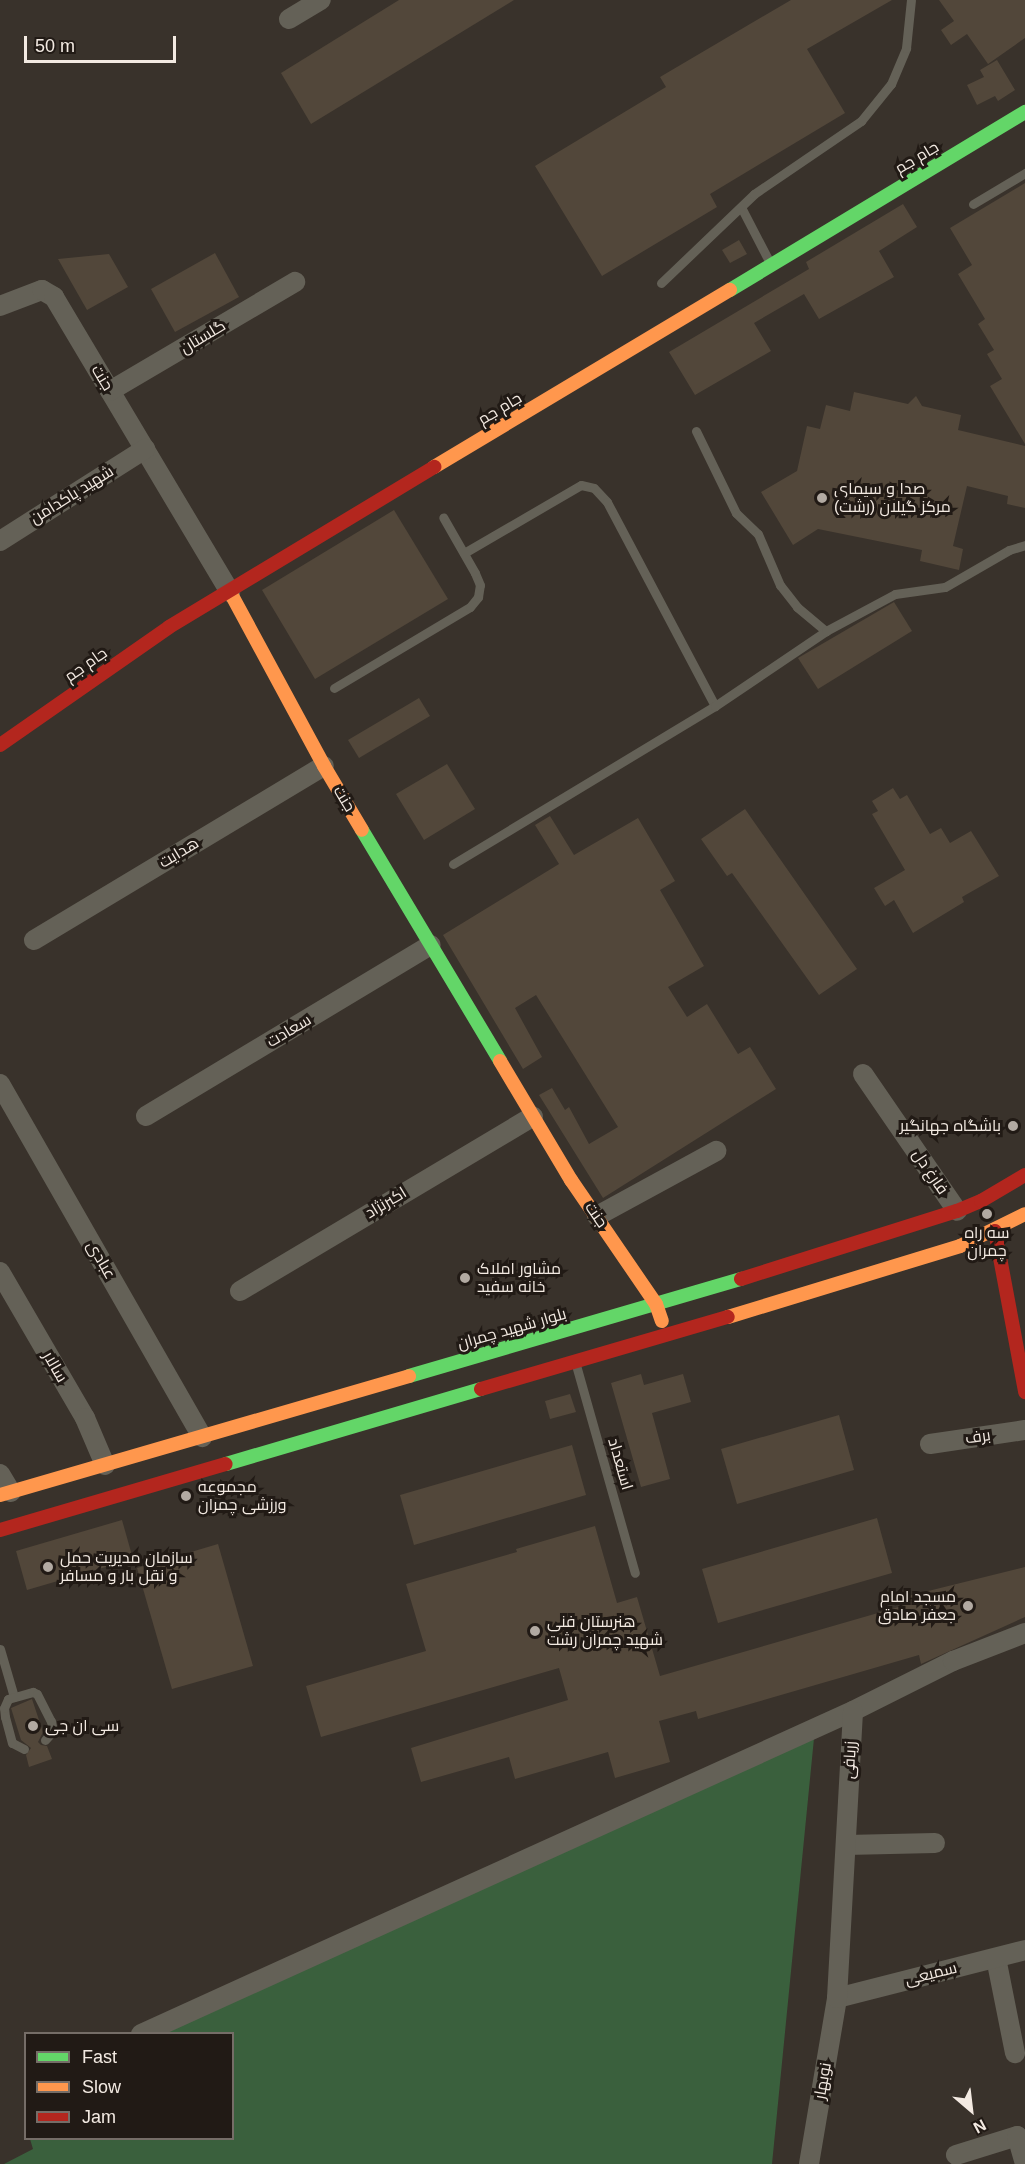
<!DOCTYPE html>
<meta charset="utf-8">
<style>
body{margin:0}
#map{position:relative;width:1025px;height:2164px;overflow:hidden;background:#39322b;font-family:Arial,Cairo,sans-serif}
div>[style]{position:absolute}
.green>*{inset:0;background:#3a603d}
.building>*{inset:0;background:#52473a}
.lane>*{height:9px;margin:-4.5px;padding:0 4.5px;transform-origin:4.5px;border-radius:4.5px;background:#646157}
.street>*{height:20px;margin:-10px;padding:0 10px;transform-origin:10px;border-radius:10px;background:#646157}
.fast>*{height:14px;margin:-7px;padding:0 7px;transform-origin:7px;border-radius:7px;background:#63d668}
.slow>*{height:14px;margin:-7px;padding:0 7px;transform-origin:7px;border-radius:7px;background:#ff974d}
.jam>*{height:14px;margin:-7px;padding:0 7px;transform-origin:7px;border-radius:7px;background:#b3261e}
.dots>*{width:16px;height:16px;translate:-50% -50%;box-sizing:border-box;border:3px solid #211a15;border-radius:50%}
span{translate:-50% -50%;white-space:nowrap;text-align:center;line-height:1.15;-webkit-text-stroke:6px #211a15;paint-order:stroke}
.street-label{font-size:16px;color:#f3eae2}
.poi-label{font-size:16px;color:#f3eae2}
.left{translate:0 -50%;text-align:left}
.right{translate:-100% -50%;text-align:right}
.legend{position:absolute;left:24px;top:2032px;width:210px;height:108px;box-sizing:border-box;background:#211a15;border:2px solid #756d67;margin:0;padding:8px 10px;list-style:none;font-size:18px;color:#f3eae2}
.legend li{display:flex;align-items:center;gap:12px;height:30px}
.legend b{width:30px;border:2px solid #756d67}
.north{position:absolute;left:941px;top:2080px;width:60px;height:60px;-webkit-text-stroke:4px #211a15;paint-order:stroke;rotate:152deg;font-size:16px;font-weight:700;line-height:24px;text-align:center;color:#f3eae2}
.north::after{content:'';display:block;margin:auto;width:21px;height:27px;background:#f3eae2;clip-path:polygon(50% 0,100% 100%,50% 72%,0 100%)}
.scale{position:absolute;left:24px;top:36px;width:152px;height:27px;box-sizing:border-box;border:3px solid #f3eae2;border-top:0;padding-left:8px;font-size:18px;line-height:21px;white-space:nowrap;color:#f3eae2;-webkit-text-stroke:4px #211a15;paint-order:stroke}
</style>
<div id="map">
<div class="green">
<div style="clip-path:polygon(816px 1718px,772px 2164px,4px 2164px,33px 2149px,30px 2139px,232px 2138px,232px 2034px,166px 2033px)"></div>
</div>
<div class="building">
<div style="clip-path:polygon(399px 0,514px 0,311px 124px,281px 73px)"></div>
<div style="clip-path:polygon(791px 0,892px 0,807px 49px,845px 113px,710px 194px,717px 207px,602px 276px,535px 166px,666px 87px,660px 77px)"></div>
<div style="clip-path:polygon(939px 0,1025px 0,1025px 38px,988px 64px,967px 34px,951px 45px,941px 30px,954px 21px)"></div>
<div style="clip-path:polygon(997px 60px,1015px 90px,998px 101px,995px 96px,977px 105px,967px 85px,984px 77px,980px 70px)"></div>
<div style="clip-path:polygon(1025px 183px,1025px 444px,990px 386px,1002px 379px,987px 354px,994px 350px,978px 324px,985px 319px,958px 274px,972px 265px,950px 228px)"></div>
<div style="clip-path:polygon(903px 204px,917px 227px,879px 251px,894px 277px,819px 319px,804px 294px,754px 323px,771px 351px,695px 395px,669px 352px,809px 269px,806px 262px)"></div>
<div style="clip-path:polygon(739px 240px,747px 254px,730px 263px,722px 250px)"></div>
<div style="clip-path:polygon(215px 253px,239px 297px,175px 332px,151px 289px)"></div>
<div style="clip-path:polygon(109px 254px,128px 287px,87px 310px,58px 259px)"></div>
<div style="clip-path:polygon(854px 392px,908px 404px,916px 396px,922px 406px,961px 415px,958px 430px,1025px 446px,1025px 508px,1007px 504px,1008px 496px,967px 486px,953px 546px,963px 549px,959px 570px,920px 561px,922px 550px,818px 529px,793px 545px,761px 492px,797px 471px,807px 426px,820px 429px,826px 405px,850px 411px)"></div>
<div style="clip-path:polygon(394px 510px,448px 599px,315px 679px,262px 590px)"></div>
<div style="clip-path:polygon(894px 602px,912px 631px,818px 689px,798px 658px)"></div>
<div style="clip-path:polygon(419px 698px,430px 716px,359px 758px,348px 740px)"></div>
<div style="clip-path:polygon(447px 764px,475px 809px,424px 840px,396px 794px)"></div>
<div style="clip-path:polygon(893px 788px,900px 799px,907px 795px,930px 834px,941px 828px,950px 843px,971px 831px,999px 876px,962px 897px,964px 902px,913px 933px,894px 900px,885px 906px,874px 888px,905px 870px,872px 814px,878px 811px,872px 801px)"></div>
<div style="clip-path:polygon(745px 809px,857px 969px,819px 995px,732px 873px,727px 876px,701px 839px)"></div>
<div style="clip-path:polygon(550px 816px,574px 855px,638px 818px,675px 881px,660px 890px,704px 966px,668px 987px,687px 1017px,707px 1004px,738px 1054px,750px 1047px,776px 1089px,603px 1198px,539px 1095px,552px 1088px,565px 1110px,569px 1107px,589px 1144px,618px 1127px,536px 995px,515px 1008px,542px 1057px,523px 1069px,443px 935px,559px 864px,535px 825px)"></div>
<div style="clip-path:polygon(641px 1374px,644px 1385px,683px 1374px,691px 1402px,652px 1413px,670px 1479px,641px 1487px,611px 1383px)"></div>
<div style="clip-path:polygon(570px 1394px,576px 1412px,550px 1419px,545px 1401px)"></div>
<div style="clip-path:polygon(839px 1415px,854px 1470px,737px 1504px,721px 1449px)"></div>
<div style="clip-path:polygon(572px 1445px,586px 1495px,414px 1545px,400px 1495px)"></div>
<div style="clip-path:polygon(877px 1518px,892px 1573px,718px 1623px,702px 1569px)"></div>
<div style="clip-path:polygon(122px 1520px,133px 1559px,27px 1590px,16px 1551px)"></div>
<div style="clip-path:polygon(595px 1526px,617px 1603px,637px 1597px,660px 1676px,909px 1604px,908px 1596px,1025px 1567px,1025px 1617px,921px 1664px,919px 1655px,698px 1719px,696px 1711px,659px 1721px,670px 1762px,615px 1778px,608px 1752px,515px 1779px,509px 1757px,421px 1782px,411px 1748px,568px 1700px,559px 1668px,321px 1737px,306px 1686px,426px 1651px,406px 1584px,517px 1552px,516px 1549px)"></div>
<div style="clip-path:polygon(218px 1544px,253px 1666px,172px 1689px,137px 1568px)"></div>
<div style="clip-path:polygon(32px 1699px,43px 1732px,38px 1742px,41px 1745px,47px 1746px,52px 1759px,29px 1767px,26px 1755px,31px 1748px,21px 1740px,11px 1708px)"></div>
</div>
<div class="lane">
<div style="left:973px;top:204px;width:61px;rotate:-30.8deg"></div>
<div style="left:741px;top:207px;width:63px;rotate:62.6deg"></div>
<div style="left:661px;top:283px;width:129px;rotate:-43.7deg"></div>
<div style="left:754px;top:194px;width:130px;rotate:-34.3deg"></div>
<div style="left:861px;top:121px;width:48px;rotate:-51deg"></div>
<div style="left:891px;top:84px;width:39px;rotate:-67deg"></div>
<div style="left:906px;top:48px;width:48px;rotate:-84.1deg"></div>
<div style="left:696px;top:431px;width:91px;rotate:64deg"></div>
<div style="left:736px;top:513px;width:30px;rotate:44deg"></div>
<div style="left:758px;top:534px;width:56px;rotate:66.7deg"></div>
<div style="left:780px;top:585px;width:28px;rotate:52deg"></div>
<div style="left:797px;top:607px;width:38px;rotate:40deg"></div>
<div style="left:464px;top:553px;width:135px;rotate:-30.2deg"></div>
<div style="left:581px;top:485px;width:13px;rotate:13deg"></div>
<div style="left:594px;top:488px;width:19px;rotate:47deg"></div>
<div style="left:607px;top:502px;width:231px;rotate:62.1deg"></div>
<div style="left:334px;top:688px;width:158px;rotate:-30.8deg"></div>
<div style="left:470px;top:607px;width:13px;rotate:-51deg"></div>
<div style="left:478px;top:597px;width:12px;rotate:-81deg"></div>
<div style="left:480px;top:585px;width:13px;rotate:-113deg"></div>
<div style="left:475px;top:573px;width:64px;rotate:-119.7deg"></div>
<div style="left:453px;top:864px;width:306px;rotate:-31.1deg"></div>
<div style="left:715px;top:706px;width:134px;rotate:-34deg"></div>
<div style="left:826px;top:631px;width:78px;rotate:-28.2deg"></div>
<div style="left:895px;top:594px;width:50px;rotate:-8deg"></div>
<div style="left:945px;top:587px;width:74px;rotate:-30deg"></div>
<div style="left:1009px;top:550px;width:17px;rotate:-17deg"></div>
<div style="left:576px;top:1365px;width:216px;rotate:74.2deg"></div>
<div style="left:0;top:1649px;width:50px;rotate:73.7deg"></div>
<div style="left:24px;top:1749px;width:13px;rotate:-153deg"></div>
<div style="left:12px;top:1743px;width:27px;rotate:-105deg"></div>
<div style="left:5px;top:1717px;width:9px;rotate:-96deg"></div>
<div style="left:4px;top:1708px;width:10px;rotate:-66deg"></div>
<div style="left:8px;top:1699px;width:26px;rotate:-16deg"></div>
<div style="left:33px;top:1692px;width:4px;rotate:27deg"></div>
<div style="left:37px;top:1694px;width:30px;rotate:63deg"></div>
<div style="left:51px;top:1721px;width:10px;rotate:79deg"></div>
<div style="left:53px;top:1731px;width:12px;rotate:132deg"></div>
</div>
<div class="street">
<div style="left:289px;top:19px;width:37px;rotate:-31deg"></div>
<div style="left:0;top:306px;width:45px;rotate:-20.9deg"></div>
<div style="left:42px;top:290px;width:14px;rotate:30deg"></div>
<div style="left:54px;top:297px;width:344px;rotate:59.2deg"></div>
<div style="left:110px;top:391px;width:215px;rotate:-30.5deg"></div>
<div style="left:0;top:541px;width:172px;rotate:-32.4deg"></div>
<div style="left:34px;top:940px;width:338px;rotate:-31deg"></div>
<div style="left:863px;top:1074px;width:166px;rotate:55.5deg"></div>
<div style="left:0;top:1084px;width:407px;rotate:60.2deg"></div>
<div style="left:146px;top:1116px;width:332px;rotate:-31deg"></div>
<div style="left:597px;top:1216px;width:136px;rotate:-28.6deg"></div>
<div style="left:0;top:1272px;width:169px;rotate:59.8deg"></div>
<div style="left:85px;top:1418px;width:51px;rotate:66.9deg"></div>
<div style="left:240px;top:1291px;width:341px;rotate:-30.8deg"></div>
<div style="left:930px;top:1444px;width:96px;rotate:-8.4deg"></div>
<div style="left:0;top:1474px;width:21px;rotate:59deg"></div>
<div style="left:846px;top:1845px;width:89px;rotate:-1.3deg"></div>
<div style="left:996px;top:1958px;width:97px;rotate:78.7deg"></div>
<div style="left:837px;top:1998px;width:194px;rotate:-14.3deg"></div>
<div style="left:141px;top:2034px;width:782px;rotate:-24.4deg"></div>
<div style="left:853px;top:1711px;width:112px;rotate:-26.6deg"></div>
<div style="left:953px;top:1661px;width:77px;rotate:-21.3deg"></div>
<div style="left:956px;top:2155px;width:64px;rotate:-17.3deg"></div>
<div style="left:1017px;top:2136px;width:29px;rotate:74deg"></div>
<div style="left:809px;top:2164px;width:168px;rotate:-80.4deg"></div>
<div style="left:837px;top:1998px;width:287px;rotate:-86.8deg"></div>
</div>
<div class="fast">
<div style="left:730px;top:290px;width:345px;rotate:-31.1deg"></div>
<div style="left:362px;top:830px;width:269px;rotate:59.1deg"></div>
<div style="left:409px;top:1376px;width:346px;rotate:-16.3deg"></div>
<div style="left:226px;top:1464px;width:266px;rotate:-16.4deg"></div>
</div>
<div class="slow">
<div style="left:434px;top:467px;width:345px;rotate:-30.9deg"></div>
<div style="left:230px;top:592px;width:198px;rotate:61.6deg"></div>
<div style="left:324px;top:766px;width:74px;rotate:59.3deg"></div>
<div style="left:500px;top:1061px;width:139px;rotate:59.2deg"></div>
<div style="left:571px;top:1180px;width:150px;rotate:55.6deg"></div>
<div style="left:656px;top:1304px;width:18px;rotate:71deg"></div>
<div style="left:728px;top:1317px;width:243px;rotate:-17deg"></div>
<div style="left:960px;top:1246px;width:72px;rotate:-26.2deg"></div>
<div style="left:0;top:1495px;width:426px;rotate:-16.2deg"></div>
</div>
<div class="jam">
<div style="left:0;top:745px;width:206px;rotate:-34.9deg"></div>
<div style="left:169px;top:627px;width:310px;rotate:-31.1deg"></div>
<div style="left:995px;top:1231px;width:164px;rotate:79.4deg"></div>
<div style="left:741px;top:1279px;width:226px;rotate:-17.5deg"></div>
<div style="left:957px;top:1211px;width:26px;rotate:-23deg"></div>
<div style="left:981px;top:1201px;width:51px;rotate:-30.6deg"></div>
<div style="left:481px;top:1389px;width:257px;rotate:-16.3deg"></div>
<div style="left:0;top:1530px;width:235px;rotate:-16.3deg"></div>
</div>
<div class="dots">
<div style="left:822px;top:498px;background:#b2aaa2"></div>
<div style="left:1013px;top:1126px;background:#b2aaa2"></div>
<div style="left:987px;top:1214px;background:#b2aaa2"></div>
<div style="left:465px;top:1278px;background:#b2aaa2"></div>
<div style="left:186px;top:1496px;background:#b2aaa2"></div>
<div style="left:48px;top:1567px;background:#b2aaa2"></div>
<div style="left:968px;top:1606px;background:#b2aaa2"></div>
<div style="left:535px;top:1631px;background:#b2aaa2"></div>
<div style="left:33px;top:1726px;background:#b2aaa2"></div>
</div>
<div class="street-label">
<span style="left:917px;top:158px;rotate:-31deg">جام جم</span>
<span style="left:203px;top:337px;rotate:-31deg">گلستان</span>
<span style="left:102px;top:378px;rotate:59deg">جنت</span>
<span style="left:500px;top:409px;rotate:-31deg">جام جم</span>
<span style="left:72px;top:495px;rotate:-32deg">شهید پاکدامن</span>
<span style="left:86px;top:665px;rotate:-35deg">جام جم</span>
<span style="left:344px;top:799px;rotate:59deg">جنت</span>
<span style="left:179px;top:853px;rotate:-31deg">هدایت</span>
<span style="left:289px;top:1031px;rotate:-31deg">سعادت</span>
<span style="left:930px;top:1172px;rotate:56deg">فارغ دل</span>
<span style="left:386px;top:1203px;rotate:-31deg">اکبرنژاد</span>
<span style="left:596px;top:1215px;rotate:55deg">جنت</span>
<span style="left:101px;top:1260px;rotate:60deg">عبادی</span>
<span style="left:512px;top:1329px;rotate:-16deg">بلوار شهید چمران</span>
<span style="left:55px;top:1367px;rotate:60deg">سالار</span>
<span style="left:978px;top:1437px;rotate:-8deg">برف</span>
<span style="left:620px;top:1464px;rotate:74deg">استعداد</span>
<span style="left:850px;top:1760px;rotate:-87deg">زربافی</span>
<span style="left:931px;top:1974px;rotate:-14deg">سمیعی</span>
<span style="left:823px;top:2081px;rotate:-80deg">نوبهار</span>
</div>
<div class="poi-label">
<span class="left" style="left:834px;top:498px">صدا و سیمای<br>مرکز گیلان (رشت)</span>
<span class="right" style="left:1001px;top:1126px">باشگاه جهانگیر</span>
<span style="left:987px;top:1242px">سه راه<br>چمران</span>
<span class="left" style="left:477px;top:1278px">مشاور املاک<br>خانه سفید</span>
<span class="left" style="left:198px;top:1496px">مجموعه<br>ورزشی چمران</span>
<span class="left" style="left:60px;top:1567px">سازمان مدیریت حمل<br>و نقل بار و مسافر</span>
<span class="right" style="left:956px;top:1606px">مسجد امام<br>جعفر صادق</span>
<span class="left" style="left:547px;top:1631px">هنرستان فنی<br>شهید چمران رشت</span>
<span class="left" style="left:45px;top:1726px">سی ان جی</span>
</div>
<ul class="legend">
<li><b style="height:8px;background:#63d668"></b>Fast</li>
<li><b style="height:8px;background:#ff974d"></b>Slow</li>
<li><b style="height:8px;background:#b3261e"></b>Jam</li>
</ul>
<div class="north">N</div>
<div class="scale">50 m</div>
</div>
